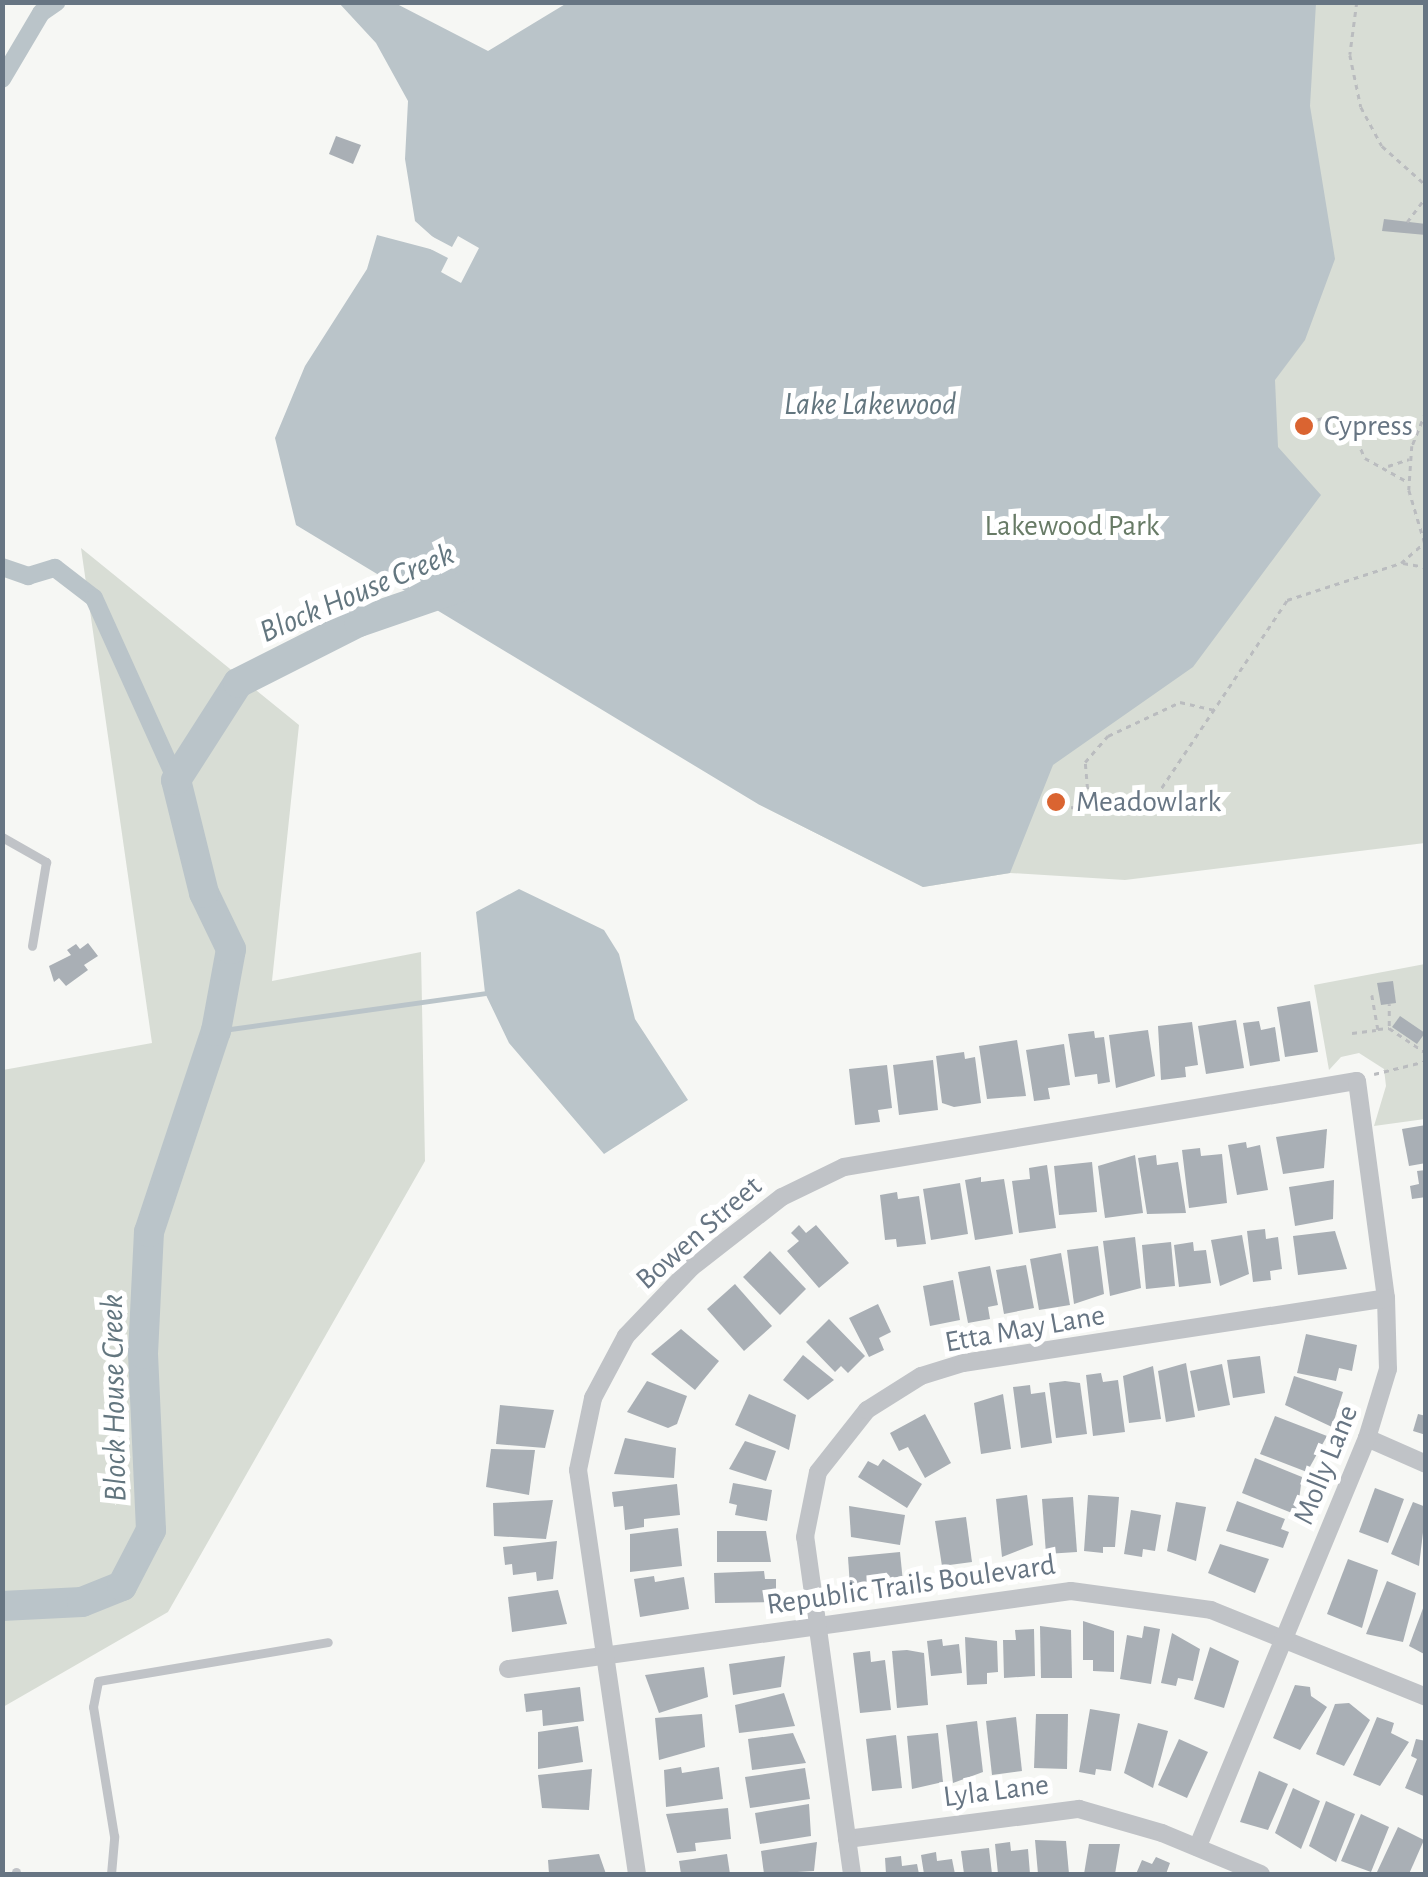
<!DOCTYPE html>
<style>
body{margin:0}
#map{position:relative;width:1428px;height:1877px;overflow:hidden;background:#f6f7f4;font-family:"Alegreya Sans",sans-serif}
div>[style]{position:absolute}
.green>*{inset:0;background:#d8ddd5}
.water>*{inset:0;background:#bac4c9}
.pier>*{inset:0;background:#f6f7f4}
.stream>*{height:5px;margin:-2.5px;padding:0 2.5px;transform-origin:2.5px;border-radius:2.5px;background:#bac4c9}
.canal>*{height:18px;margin:-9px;padding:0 9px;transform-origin:9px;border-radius:9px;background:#bac4c9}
.river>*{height:30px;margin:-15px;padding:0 15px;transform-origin:15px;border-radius:15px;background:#bac4c9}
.building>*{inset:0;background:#a9afb5}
.path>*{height:2.5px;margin-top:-1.25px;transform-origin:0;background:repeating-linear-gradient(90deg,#babcbf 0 5px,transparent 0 10px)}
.service>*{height:9px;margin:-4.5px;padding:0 4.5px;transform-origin:4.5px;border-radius:4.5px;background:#c0c3c7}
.minor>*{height:18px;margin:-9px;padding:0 9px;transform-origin:9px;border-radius:9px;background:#c0c3c7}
.dots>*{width:28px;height:28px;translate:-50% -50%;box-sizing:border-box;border:5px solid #fff;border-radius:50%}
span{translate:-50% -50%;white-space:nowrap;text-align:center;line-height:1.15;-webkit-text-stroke:10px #fff;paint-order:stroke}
.poi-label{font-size:30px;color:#677583}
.left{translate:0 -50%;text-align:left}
.park-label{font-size:30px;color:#687b66}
.street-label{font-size:30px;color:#677583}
.water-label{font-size:32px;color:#63767f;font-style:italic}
.frame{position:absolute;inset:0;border:5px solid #677583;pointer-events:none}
</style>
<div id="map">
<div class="green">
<div style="clip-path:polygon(1027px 3px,1425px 3px,1425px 843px,1125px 880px,1010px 873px,923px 887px,758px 804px)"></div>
<div style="clip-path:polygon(81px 548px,299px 725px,272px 981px,421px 952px,425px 1161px,168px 1612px,3px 1707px,3px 1070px,152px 1043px)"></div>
<div style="clip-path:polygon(1425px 964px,1425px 1119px,1374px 1126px,1386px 1086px,1384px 1069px,1359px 1053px,1341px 1057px,1329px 1070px,1314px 985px)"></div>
</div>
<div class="water">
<div style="clip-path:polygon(339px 3px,395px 3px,488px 51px,567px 3px,1316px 3px,1310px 106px,1335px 259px,1305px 340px,1275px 380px,1278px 447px,1321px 495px,1193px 667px,1053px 765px,1010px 873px,923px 887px,758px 804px,296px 525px,275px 438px,305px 366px,367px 269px,377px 235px,453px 255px,415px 221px,405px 159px,408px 101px,376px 43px)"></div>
<div style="clip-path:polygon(519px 889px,604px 930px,619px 954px,635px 1019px,688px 1100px,604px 1154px,509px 1043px,485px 993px,476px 912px)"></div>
</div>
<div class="pier">
<div style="clip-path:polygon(416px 228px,452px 247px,458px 236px,479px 248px,461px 283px,441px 272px,448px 258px,411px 239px,436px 246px)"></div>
</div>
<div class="stream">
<div style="left:216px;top:1031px;width:272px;rotate:-8deg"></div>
</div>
<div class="canal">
<div style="left:2px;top:79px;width:77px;rotate:-59.4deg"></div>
<div style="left:41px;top:13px;width:19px;rotate:-35deg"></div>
<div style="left:2px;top:567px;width:28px;rotate:19deg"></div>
<div style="left:28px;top:576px;width:28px;rotate:-17deg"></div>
<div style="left:55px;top:568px;width:49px;rotate:37.6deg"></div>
<div style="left:94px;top:598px;width:200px;rotate:65.7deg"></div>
</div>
<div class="river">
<div style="left:2px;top:1606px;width:80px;rotate:-2.9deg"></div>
<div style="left:82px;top:1602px;width:43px;rotate:-21.8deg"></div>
<div style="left:122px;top:1586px;width:63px;rotate:-62.6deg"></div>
<div style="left:151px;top:1530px;width:176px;rotate:-92.6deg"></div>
<div style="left:143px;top:1354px;width:122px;rotate:-87.2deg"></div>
<div style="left:149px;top:1232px;width:212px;rotate:-71.6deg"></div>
<div style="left:216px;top:1031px;width:83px;rotate:-79.6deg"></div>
<div style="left:231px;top:949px;width:62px;rotate:-115.7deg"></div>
<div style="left:204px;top:893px;width:116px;rotate:-103.9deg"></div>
<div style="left:176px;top:780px;width:115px;rotate:-57.4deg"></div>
<div style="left:238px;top:683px;width:136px;rotate:-26.8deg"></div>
<div style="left:359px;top:622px;width:105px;rotate:-19deg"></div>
</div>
<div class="building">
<div style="clip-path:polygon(336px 136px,361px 145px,353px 164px,329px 154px)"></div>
<div style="clip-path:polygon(1384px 219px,1426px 224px,1426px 235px,1382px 231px)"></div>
<div style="clip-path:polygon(1303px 414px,1314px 431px,1305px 437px,1294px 421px)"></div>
<div style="clip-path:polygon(1052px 794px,1063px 796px,1059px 816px,1048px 813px)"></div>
<div style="clip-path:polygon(88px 943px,98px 956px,84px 965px,88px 970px,66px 986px,59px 978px,54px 982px,49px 966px,71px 955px,67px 950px,76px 944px,80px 949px)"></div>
<div style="clip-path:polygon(1393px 981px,1396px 1003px,1381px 1005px,1377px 983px)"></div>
<div style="clip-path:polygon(1310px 1001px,1318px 1052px,1285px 1057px,1277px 1007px)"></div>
<div style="clip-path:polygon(1400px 1016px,1425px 1033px,1417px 1044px,1392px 1027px)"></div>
<div style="clip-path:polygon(1236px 1020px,1244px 1068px,1206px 1074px,1198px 1026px)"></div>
<div style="clip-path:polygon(1259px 1021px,1261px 1030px,1275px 1027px,1280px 1061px,1250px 1066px,1243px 1023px)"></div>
<div style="clip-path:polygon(1192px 1022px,1198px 1065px,1185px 1067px,1186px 1077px,1161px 1080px,1158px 1026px)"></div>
<div style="clip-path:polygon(1148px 1030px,1155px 1076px,1116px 1088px,1109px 1035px)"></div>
<div style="clip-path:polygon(1094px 1031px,1095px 1038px,1104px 1037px,1110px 1082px,1098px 1084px,1097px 1074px,1075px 1077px,1068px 1034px)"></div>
<div style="clip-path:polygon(1017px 1040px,1026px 1096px,987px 1099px,979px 1046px)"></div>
<div style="clip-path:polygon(1064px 1044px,1070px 1085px,1048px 1088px,1050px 1099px,1034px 1101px,1026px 1050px)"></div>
<div style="clip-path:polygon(964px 1052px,965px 1059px,975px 1057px,981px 1103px,954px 1107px,942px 1103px,936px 1056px)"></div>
<div style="clip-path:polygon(933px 1060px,938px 1110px,899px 1115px,893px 1065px)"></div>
<div style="clip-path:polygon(887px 1065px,892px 1108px,878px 1110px,880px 1122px,855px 1125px,849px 1069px)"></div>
<div style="clip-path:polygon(1426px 1125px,1426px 1163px,1409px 1166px,1402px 1129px)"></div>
<div style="clip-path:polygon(1327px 1129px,1324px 1168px,1283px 1174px,1276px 1137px)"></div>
<div style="clip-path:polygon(1246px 1142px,1247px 1148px,1260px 1145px,1268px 1190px,1237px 1195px,1228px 1145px)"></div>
<div style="clip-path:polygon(1200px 1148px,1201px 1156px,1222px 1154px,1227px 1203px,1189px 1208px,1182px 1150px)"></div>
<div style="clip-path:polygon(1135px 1155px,1143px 1213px,1105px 1218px,1098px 1166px)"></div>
<div style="clip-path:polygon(1156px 1155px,1157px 1165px,1178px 1162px,1186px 1213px,1147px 1214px,1138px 1158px)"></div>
<div style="clip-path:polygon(1092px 1162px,1097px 1212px,1059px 1215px,1054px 1166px)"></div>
<div style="clip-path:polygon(1047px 1165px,1056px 1228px,1019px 1233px,1012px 1181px,1030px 1179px,1029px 1168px)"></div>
<div style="clip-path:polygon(1426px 1170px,1426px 1197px,1412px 1199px,1410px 1186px,1419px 1184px,1417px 1171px)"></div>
<div style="clip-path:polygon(981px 1177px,981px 1182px,1004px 1179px,1013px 1234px,975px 1240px,965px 1180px)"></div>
<div style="clip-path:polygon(1334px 1180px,1333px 1219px,1295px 1226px,1289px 1187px)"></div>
<div style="clip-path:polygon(960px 1183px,968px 1234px,931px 1240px,923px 1189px)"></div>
<div style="clip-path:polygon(897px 1192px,898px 1199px,919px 1196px,926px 1244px,897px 1247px,896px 1239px,885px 1240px,880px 1195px)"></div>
<div style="clip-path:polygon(799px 1225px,806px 1233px,816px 1225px,849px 1263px,819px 1288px,787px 1251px,799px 1241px,791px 1233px)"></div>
<div style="clip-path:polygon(1265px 1229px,1266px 1239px,1278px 1237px,1282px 1269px,1270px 1271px,1271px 1280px,1253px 1282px,1247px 1231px)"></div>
<div style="clip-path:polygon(1335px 1231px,1347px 1269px,1298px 1275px,1293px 1236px)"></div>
<div style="clip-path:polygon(1242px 1235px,1249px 1274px,1220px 1286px,1211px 1240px)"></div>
<div style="clip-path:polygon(1135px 1237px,1141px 1288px,1110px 1296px,1103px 1241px)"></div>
<div style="clip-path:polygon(1171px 1242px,1175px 1286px,1146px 1289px,1142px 1245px)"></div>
<div style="clip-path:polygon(1193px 1242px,1194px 1251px,1206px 1250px,1211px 1283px,1179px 1287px,1174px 1245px)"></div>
<div style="clip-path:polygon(1098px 1246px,1104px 1294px,1074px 1304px,1067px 1250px)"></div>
<div style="clip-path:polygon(770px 1251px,806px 1289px,780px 1315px,743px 1277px)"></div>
<div style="clip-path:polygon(1061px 1253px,1070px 1305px,1039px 1310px,1030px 1259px)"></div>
<div style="clip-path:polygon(1026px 1265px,1034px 1308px,1004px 1314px,996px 1270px)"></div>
<div style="clip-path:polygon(990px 1266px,998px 1305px,988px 1307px,990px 1319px,968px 1323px,958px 1272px)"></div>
<div style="clip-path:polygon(953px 1280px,960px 1320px,930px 1326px,923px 1286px)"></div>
<div style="clip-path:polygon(735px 1284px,772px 1326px,744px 1351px,707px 1309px)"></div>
<div style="clip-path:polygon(878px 1304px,891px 1332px,879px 1338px,884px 1350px,869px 1357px,849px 1318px)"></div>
<div style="clip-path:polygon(829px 1319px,865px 1356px,848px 1373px,841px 1366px,835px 1372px,806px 1342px)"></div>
<div style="clip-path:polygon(681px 1329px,719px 1361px,695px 1390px,651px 1354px)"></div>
<div style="clip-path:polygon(1306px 1334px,1357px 1345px,1352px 1371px,1339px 1368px,1336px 1381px,1297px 1373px)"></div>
<div style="clip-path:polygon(803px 1355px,834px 1380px,808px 1400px,783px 1380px)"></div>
<div style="clip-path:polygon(1260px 1356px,1265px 1393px,1233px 1398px,1227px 1360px)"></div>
<div style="clip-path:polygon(1186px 1363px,1195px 1417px,1166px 1422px,1158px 1371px)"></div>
<div style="clip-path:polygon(1222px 1364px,1230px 1405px,1198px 1411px,1190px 1371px)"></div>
<div style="clip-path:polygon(1153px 1366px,1161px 1419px,1129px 1423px,1123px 1376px)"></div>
<div style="clip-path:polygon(1101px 1373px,1103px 1382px,1118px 1380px,1125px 1432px,1093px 1436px,1086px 1375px)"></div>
<div style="clip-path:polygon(1294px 1376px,1343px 1392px,1332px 1427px,1285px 1405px)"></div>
<div style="clip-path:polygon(647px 1381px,687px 1396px,677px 1424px,668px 1428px,627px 1412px)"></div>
<div style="clip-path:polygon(1065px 1381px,1080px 1383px,1087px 1434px,1056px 1438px,1049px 1383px)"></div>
<div style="clip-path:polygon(1030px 1385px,1031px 1394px,1045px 1392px,1052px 1443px,1021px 1448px,1013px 1387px)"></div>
<div style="clip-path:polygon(749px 1394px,796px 1415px,789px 1450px,735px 1425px)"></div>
<div style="clip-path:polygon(1003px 1394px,1011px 1449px,981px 1454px,974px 1403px)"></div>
<div style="clip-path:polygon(500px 1405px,554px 1410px,545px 1448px,496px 1444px)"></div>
<div style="clip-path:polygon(925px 1414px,951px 1463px,925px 1478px,908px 1447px,899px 1451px,890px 1433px)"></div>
<div style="clip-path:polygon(1418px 1414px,1426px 1416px,1426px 1435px,1413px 1431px)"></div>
<div style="clip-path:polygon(1275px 1416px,1327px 1436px,1307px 1472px,1260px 1454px)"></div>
<div style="clip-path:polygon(625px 1438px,676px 1448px,674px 1478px,614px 1474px)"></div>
<div style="clip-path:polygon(745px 1441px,776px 1451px,766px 1481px,729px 1469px)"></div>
<div style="clip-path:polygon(491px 1449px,535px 1450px,529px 1495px,486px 1487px)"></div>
<div style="clip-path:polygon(1255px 1458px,1302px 1477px,1297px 1515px,1242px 1493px)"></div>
<div style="clip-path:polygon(883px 1459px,922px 1484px,907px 1508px,858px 1477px,868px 1461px,878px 1466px)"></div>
<div style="clip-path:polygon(733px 1483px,772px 1490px,767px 1521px,735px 1515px,737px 1505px,729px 1503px)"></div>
<div style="clip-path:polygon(677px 1484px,680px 1515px,644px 1519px,644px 1527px,625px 1530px,623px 1506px,614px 1507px,612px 1492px)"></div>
<div style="clip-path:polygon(1375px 1488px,1404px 1499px,1388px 1543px,1359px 1532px)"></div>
<div style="clip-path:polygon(1027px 1495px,1033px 1545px,1002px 1557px,996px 1499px)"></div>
<div style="clip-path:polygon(1088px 1495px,1119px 1497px,1115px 1547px,1103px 1547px,1103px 1553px,1084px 1551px)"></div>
<div style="clip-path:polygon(1073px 1497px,1077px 1552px,1046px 1554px,1042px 1499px)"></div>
<div style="clip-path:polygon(553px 1500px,546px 1539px,494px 1536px,493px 1503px)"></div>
<div style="clip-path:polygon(1237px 1501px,1285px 1519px,1281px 1529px,1289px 1532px,1283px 1548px,1226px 1531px)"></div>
<div style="clip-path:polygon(1176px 1502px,1206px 1507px,1196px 1561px,1167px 1551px)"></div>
<div style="clip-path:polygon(1413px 1502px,1426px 1507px,1419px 1566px,1391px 1554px)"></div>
<div style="clip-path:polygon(849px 1506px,905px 1515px,900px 1545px,851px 1537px)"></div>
<div style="clip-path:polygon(1131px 1510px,1161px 1515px,1155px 1551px,1143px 1549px,1142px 1557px,1124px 1554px)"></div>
<div style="clip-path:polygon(966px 1517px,972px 1562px,942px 1566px,935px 1521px)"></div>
<div style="clip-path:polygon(678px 1528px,682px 1566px,630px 1572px,630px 1534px)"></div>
<div style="clip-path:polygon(717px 1531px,766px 1531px,771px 1562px,717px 1562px)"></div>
<div style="clip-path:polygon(557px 1541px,553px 1579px,537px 1581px,536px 1572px,513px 1575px,512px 1564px,505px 1565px,503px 1547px)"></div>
<div style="clip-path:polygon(1220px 1544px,1269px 1559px,1255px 1593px,1208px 1573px)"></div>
<div style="clip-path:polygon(900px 1552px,903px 1582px,850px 1587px,848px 1557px)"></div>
<div style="clip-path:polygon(1348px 1559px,1378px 1570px,1362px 1628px,1327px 1614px)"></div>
<div style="clip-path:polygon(764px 1571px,765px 1579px,776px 1579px,776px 1602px,715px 1603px,714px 1573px)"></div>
<div style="clip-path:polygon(654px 1576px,655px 1582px,684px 1577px,689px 1609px,640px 1617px,634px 1579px)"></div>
<div style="clip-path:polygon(1387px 1581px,1416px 1593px,1403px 1642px,1366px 1634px)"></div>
<div style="clip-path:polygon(558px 1590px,567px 1624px,512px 1632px,508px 1597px)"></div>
<div style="clip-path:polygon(1425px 1603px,1426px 1603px,1426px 1655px,1409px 1646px)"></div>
<div style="clip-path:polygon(1083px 1621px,1114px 1631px,1114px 1672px,1093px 1671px,1093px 1660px,1083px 1660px)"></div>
<div style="clip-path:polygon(1040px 1626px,1071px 1630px,1072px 1678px,1041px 1678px)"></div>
<div style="clip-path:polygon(1144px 1626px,1160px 1629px,1151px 1684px,1120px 1679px,1127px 1635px,1142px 1638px)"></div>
<div style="clip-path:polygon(1034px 1629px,1035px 1676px,1004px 1678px,1003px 1640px,1016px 1640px,1015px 1630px)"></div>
<div style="clip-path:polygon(1172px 1633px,1200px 1649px,1193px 1681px,1178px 1678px,1176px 1686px,1161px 1683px)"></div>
<div style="clip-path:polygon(965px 1637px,997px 1641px,998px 1672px,987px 1673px,987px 1684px,967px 1685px)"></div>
<div style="clip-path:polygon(942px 1639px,943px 1646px,959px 1644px,962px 1673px,931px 1676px,927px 1641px)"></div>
<div style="clip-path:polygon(1210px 1647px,1239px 1661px,1224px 1708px,1194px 1699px)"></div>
<div style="clip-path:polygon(907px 1650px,924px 1653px,928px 1705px,897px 1708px,892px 1651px)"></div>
<div style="clip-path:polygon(870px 1651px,871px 1662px,885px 1660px,891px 1710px,860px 1713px,853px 1653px)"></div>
<div style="clip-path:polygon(785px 1656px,781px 1687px,733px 1695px,729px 1664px)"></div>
<div style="clip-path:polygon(704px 1667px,708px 1697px,659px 1713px,645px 1675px)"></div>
<div style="clip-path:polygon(1295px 1685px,1310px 1687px,1311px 1696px,1327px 1707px,1300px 1750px,1273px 1738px)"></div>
<div style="clip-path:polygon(580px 1687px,584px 1721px,543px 1726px,542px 1710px,526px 1712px,524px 1694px)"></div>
<div style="clip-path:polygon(784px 1693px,795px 1726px,739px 1733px,735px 1705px)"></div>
<div style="clip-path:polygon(1349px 1703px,1370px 1720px,1344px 1766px,1316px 1754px,1335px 1704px)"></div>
<div style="clip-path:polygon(1090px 1709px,1120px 1714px,1111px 1771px,1096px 1769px,1095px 1775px,1079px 1772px)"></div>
<div style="clip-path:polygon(702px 1714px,705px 1747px,659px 1760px,655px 1718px)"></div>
<div style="clip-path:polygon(1036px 1714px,1068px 1714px,1067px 1769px,1034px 1768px)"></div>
<div style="clip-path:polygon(1016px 1717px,1022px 1771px,992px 1775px,986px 1721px)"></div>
<div style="clip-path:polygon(1377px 1717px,1394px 1723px,1391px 1733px,1409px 1742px,1380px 1786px,1353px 1775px)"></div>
<div style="clip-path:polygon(977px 1721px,983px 1772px,953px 1783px,946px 1725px)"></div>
<div style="clip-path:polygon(1138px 1723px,1168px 1731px,1153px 1788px,1124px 1773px)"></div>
<div style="clip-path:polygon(578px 1726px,583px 1762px,538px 1769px,538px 1732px)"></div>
<div style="clip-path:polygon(793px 1733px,806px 1763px,752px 1770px,748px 1739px)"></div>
<div style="clip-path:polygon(938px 1733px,943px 1782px,912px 1789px,907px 1736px)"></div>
<div style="clip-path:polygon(896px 1735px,902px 1788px,872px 1791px,866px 1739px)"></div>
<div style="clip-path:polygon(1179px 1739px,1208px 1752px,1187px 1798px,1158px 1785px)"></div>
<div style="clip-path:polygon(1416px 1739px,1426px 1741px,1426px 1797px,1405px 1788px,1417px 1759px,1411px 1756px)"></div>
<div style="clip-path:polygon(681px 1767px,682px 1773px,719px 1767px,723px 1799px,666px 1807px,664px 1770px)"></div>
<div style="clip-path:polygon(805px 1768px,810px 1799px,750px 1808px,745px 1777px)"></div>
<div style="clip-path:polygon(592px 1769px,589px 1810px,542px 1808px,538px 1775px)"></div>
<div style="clip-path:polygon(1259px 1771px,1288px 1784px,1268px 1830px,1240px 1822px)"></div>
<div style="clip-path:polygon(1293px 1788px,1320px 1801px,1301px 1849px,1275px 1833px)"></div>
<div style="clip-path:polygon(1326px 1801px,1355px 1814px,1336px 1862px,1309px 1846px)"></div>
<div style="clip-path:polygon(809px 1804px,811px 1836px,760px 1844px,755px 1813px)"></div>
<div style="clip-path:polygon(728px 1808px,731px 1839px,695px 1843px,696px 1851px,677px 1853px,666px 1814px)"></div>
<div style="clip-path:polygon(1361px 1814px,1389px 1827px,1371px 1872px,1341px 1861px)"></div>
<div style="clip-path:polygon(1398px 1827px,1424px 1840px,1409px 1874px,1377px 1872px)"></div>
<div style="clip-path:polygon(1035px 1840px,1066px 1841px,1069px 1874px,1038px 1874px)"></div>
<div style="clip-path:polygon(817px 1842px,814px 1871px,764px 1874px,761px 1851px)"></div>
<div style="clip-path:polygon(1010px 1842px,1011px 1851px,1028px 1849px,1030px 1874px,998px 1874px,995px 1844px)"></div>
<div style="clip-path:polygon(1089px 1844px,1120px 1844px,1115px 1874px,1084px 1874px)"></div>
<div style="clip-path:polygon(989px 1848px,992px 1874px,964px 1874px,961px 1851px)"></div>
<div style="clip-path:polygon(936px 1852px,937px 1861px,952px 1859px,955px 1874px,924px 1874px,921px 1855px)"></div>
<div style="clip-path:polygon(599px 1854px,606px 1874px,549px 1874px,548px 1860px)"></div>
<div style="clip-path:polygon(727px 1854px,730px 1874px,681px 1874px,679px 1861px)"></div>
<div style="clip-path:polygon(901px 1856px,902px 1866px,917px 1864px,919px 1874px,886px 1874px,885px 1858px)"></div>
<div style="clip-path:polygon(1156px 1857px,1170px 1863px,1166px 1874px,1136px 1874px,1142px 1860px,1152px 1864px)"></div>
</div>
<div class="path">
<div style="left:1357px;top:2px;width:53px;rotate:97.5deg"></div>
<div style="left:1350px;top:55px;width:53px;rotate:78.1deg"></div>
<div style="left:1361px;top:107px;width:44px;rotate:61.7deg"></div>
<div style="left:1382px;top:146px;width:59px;rotate:41.6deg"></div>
<div style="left:1407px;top:222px;width:31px;rotate:-53deg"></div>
<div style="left:1426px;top:412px;width:37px;rotate:112deg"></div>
<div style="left:1412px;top:446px;width:44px;rotate:93.9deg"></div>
<div style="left:1409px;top:490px;width:59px;rotate:73.4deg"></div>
<div style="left:1308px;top:422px;width:27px;rotate:-15deg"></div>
<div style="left:1334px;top:415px;width:25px;rotate:40deg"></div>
<div style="left:1353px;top:431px;width:30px;rotate:66deg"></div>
<div style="left:1365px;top:458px;width:49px;rotate:29.2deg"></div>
<div style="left:1388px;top:466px;width:22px;rotate:-18deg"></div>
<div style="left:1403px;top:563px;width:23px;rotate:10deg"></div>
<div style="left:1061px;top:807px;width:57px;rotate:1deg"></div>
<div style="left:1118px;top:808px;width:40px;rotate:-18deg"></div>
<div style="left:1156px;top:796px;width:236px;rotate:-56.2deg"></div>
<div style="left:1287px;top:600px;width:120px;rotate:-18deg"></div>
<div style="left:1401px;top:563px;width:29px;rotate:-41deg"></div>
<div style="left:1089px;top:809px;width:47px;rotate:-94.9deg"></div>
<div style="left:1085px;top:762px;width:35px;rotate:-49deg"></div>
<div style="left:1108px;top:736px;width:80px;rotate:-25.3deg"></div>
<div style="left:1180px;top:702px;width:35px;rotate:13deg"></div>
<div style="left:1372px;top:995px;width:35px;rotate:80deg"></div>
<div style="left:1378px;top:1029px;width:11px;rotate:-5deg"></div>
<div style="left:1389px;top:1028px;width:45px;rotate:34deg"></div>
<div style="left:1389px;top:1026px;width:22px;rotate:-90deg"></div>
<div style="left:1352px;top:1033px;width:24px;rotate:-7deg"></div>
<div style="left:1374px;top:1074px;width:54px;rotate:-14deg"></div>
</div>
<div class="service">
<div style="left:2px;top:837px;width:51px;rotate:29.6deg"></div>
<div style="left:46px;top:862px;width:85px;rotate:99.5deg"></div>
<div style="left:16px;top:1872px;width:2px;rotate:90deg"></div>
<div style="left:111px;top:1874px;width:38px;rotate:-85deg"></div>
<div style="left:114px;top:1836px;width:131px;rotate:-99.2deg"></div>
<div style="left:93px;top:1707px;width:26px;rotate:-79deg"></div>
<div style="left:98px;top:1681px;width:233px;rotate:-9.6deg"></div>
</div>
<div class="minor">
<div style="left:1367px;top:1438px;width:64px;rotate:23.8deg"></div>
<div style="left:508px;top:1669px;width:568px;rotate:-7.89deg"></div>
<div style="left:1071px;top:1591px;width:141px;rotate:7.7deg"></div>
<div style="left:1211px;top:1610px;width:232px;rotate:22deg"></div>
<div style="left:847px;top:1839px;width:234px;rotate:-7.4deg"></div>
<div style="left:1079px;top:1809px;width:86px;rotate:16.1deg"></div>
<div style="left:1162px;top:1833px;width:107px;rotate:22.5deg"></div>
<div style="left:637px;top:1874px;width:408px;rotate:-98.3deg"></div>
<div style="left:578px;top:1470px;width:74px;rotate:-78.2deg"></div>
<div style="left:593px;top:1398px;width:70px;rotate:-62deg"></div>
<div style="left:626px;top:1336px;width:95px;rotate:-46.3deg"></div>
<div style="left:692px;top:1267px;width:114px;rotate:-37.9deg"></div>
<div style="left:782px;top:1197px;width:69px;rotate:-25.8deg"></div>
<div style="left:844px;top:1167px;width:520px;rotate:-9.52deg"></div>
<div style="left:1357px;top:1081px;width:219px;rotate:82.4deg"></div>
<div style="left:1386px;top:1298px;width:71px;rotate:88.4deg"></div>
<div style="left:1388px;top:1369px;width:72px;rotate:106.9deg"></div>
<div style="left:1367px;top:1438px;width:443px;rotate:112.5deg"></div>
<div style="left:852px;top:1874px;width:340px;rotate:-97.9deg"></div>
<div style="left:805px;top:1537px;width:66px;rotate:-78.7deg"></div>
<div style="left:818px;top:1472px;width:79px;rotate:-51.7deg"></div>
<div style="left:867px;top:1410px;width:64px;rotate:-32.2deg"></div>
<div style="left:921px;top:1376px;width:44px;rotate:-17.2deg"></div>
<div style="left:963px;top:1363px;width:428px;rotate:-8.7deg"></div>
</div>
<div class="dots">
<div style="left:1304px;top:426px;background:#da6431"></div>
<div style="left:1056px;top:802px;background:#da6431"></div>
</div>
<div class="poi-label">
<span class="left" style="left:1324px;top:426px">Cypress</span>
<span class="left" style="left:1076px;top:802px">Meadowlark</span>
</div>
<div class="park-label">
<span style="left:1072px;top:526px">Lakewood Park</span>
</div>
<div class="street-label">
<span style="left:699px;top:1233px;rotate:-41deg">Bowen Street</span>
<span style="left:1025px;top:1329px;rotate:-10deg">Etta May Lane</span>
<span style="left:1326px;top:1465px;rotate:-68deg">Molly Lane</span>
<span style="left:911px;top:1585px;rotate:-8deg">Republic Trails Boulevard</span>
<span style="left:996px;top:1791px;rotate:-7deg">Lyla Lane</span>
</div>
<div class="water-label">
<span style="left:870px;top:404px">Lake Lakewood</span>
<span style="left:357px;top:593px;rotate:-23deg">Block House Creek</span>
<span style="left:114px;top:1398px;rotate:-91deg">Block House Creek</span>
</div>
<div class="frame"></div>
</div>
